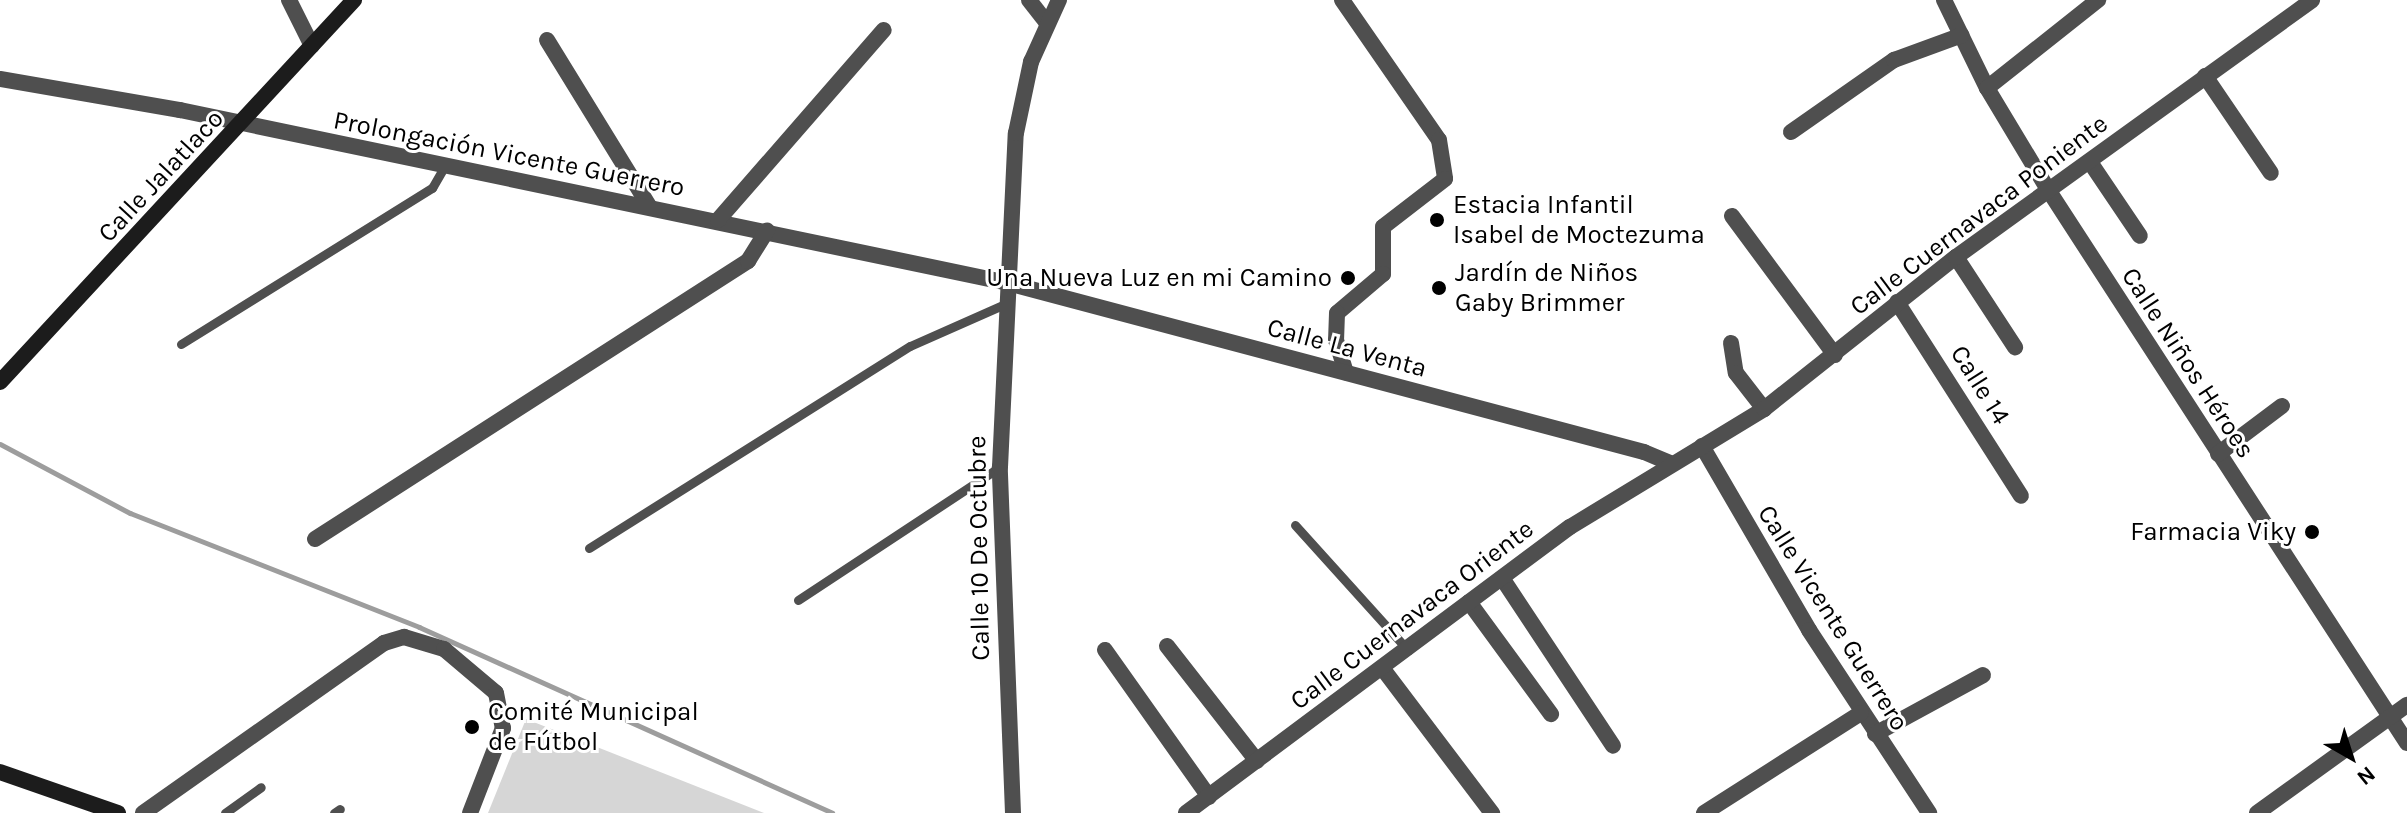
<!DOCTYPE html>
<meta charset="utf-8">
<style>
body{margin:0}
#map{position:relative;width:2407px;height:813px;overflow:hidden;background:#fff;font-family:Karla,sans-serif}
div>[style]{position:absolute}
.green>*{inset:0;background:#d6d6d6}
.stream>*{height:5px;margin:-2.5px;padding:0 2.5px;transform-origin:2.5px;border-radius:2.5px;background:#9d9d9d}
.service>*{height:9px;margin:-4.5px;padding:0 4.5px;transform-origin:4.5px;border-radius:4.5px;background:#4f4f4f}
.minor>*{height:16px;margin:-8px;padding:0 8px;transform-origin:8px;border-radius:8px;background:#4f4f4f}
.secondary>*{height:16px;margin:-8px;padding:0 8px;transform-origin:8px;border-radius:8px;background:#1c1c1c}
.dots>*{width:22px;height:22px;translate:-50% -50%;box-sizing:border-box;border:4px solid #fff;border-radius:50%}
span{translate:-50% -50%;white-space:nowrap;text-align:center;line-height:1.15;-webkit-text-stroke:6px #fff;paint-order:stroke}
.street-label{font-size:26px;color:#000}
.poi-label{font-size:26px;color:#000}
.left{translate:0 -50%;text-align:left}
.right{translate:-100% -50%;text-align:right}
.north{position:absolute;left:2311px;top:717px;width:80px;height:80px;-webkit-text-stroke:6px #fff;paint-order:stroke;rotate:141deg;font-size:22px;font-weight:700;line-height:32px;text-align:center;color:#000}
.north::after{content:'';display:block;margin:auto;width:28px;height:36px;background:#000;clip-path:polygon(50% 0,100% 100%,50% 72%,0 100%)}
</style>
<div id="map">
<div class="green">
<div style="clip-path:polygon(526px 719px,764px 813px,488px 813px)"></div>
</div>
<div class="stream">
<div style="left:0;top:444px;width:147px;rotate:28deg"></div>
<div style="left:130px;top:513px;width:311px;rotate:21.5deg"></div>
<div style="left:419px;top:627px;width:453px;rotate:24.2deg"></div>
</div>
<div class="service">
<div style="left:181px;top:344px;width:296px;rotate:-31.9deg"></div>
<div style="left:432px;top:188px;width:24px;rotate:-60deg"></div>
<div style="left:1295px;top:525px;width:169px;rotate:47.9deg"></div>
<div style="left:589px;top:548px;width:379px;rotate:-32.2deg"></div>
<div style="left:910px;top:346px;width:106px;rotate:-23.9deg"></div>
<div style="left:798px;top:600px;width:242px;rotate:-33.4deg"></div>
<div style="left:225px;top:813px;width:44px;rotate:-35.8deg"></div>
<div style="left:334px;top:813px;width:7px;rotate:-34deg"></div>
</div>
<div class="minor">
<div style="left:289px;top:0;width:51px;rotate:63.4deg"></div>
<div style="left:1029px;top:0;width:29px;rotate:52deg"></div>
<div style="left:1342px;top:0;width:170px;rotate:55.3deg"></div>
<div style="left:1439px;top:140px;width:39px;rotate:81deg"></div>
<div style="left:1445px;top:179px;width:78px;rotate:142.3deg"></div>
<div style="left:1383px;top:227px;width:47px;rotate:90deg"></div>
<div style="left:1383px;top:274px;width:60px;rotate:139.7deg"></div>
<div style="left:1337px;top:313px;width:27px;rotate:92deg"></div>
<div style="left:1336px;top:340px;width:34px;rotate:73deg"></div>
<div style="left:1944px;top:0;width:98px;rotate:64deg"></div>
<div style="left:1987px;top:88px;width:120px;rotate:59deg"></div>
<div style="left:2049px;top:191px;width:658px;rotate:57.03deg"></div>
<div style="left:547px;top:40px;width:195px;rotate:58.4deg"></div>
<div style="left:2205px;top:76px;width:117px;rotate:55.8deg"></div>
<div style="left:0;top:79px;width:183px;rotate:9.8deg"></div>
<div style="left:180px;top:110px;width:846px;rotate:11.8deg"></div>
<div style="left:1008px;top:283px;width:658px;rotate:14.88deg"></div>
<div style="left:1644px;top:452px;width:30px;rotate:23deg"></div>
<div style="left:1987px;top:88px;width:142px;rotate:-38.4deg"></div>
<div style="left:1791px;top:132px;width:126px;rotate:-35deg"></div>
<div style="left:1894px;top:60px;width:72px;rotate:-20.2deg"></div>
<div style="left:2090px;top:162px;width:89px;rotate:56deg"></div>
<div style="left:1732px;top:216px;width:173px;rotate:53.5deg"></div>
<div style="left:718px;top:220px;width:252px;rotate:-48.9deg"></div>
<div style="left:1956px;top:257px;width:108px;rotate:56.8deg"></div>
<div style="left:1897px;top:302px;width:230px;rotate:57.4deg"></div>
<div style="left:1731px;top:343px;width:30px;rotate:81deg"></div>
<div style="left:1736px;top:373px;width:46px;rotate:52.1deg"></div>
<div style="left:1702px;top:446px;width:213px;rotate:59.8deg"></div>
<div style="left:1809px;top:630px;width:219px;rotate:56.7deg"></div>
<div style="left:2218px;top:454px;width:80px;rotate:-36.9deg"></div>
<div style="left:315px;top:539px;width:515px;rotate:-32.7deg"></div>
<div style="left:748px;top:261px;width:36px;rotate:-58deg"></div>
<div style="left:1502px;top:578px;width:201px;rotate:56.5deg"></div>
<div style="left:1469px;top:602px;width:139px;rotate:53.8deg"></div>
<div style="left:1167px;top:646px;width:146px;rotate:52deg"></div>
<div style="left:1105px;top:650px;width:180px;rotate:54.7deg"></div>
<div style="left:1383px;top:669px;width:181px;rotate:52.9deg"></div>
<div style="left:1875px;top:734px;width:123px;rotate:-28.6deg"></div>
<div style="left:143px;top:813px;width:295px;rotate:-35.2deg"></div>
<div style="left:384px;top:643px;width:21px;rotate:-17deg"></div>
<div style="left:404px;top:637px;width:42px;rotate:16.7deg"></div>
<div style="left:444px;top:649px;width:68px;rotate:40.2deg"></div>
<div style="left:496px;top:693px;width:36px;rotate:79deg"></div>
<div style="left:503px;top:728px;width:91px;rotate:111.2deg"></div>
<div style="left:1013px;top:813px;width:346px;rotate:-92.2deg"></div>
<div style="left:1000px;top:467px;width:334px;rotate:-87.3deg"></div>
<div style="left:1016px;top:133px;width:73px;rotate:-78.1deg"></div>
<div style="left:1031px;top:62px;width:68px;rotate:-65.7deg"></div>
<div style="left:1186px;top:813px;width:479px;rotate:-36.7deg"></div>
<div style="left:1570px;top:527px;width:227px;rotate:-31.3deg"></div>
<div style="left:1764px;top:409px;width:245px;rotate:-38.4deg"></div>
<div style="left:1956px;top:257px;width:439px;rotate:-35.8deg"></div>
<div style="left:1704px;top:813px;width:186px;rotate:-32.5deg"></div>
<div style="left:2257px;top:813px;width:185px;rotate:-35.8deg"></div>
</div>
<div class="secondary">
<div style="left:0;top:382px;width:521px;rotate:-47.18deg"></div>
<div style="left:0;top:772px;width:125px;rotate:19.2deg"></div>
</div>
<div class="dots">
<div style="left:1437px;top:220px;background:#000"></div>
<div style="left:1348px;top:278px;background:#000"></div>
<div style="left:1439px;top:288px;background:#000"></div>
<div style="left:2312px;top:532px;background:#000"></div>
<div style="left:472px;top:727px;background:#000"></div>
</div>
<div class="street-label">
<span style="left:509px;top:154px;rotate:11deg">Prolongación Vicente Guerrero</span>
<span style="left:161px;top:176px;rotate:-47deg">Calle Jalatlaco</span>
<span style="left:1979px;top:215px;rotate:-37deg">Calle Cuernavaca Poniente</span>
<span style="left:1347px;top:348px;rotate:15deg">Calle La Venta</span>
<span style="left:2188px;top:363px;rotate:57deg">Calle Niños Héroes</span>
<span style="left:1980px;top:385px;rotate:58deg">Calle 14</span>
<span style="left:979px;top:548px;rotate:-91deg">Calle 10 De Octubre</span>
<span style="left:1412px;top:615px;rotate:-37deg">Calle Cuernavaca Oriente</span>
<span style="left:1833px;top:618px;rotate:58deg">Calle Vicente Guerrero</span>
</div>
<div class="poi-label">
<span class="left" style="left:1453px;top:220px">Estacia Infantil<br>Isabel de Moctezuma</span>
<span class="left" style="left:1455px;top:288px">Jardín de Niños<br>Gaby Brimmer</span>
<span class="right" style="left:1332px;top:278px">Una Nueva Luz en mi Camino</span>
<span class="right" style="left:2296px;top:532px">Farmacia Viky</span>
<span class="left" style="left:488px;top:727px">Comité Municipal<br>de Fútbol</span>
</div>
<div class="north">N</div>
</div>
